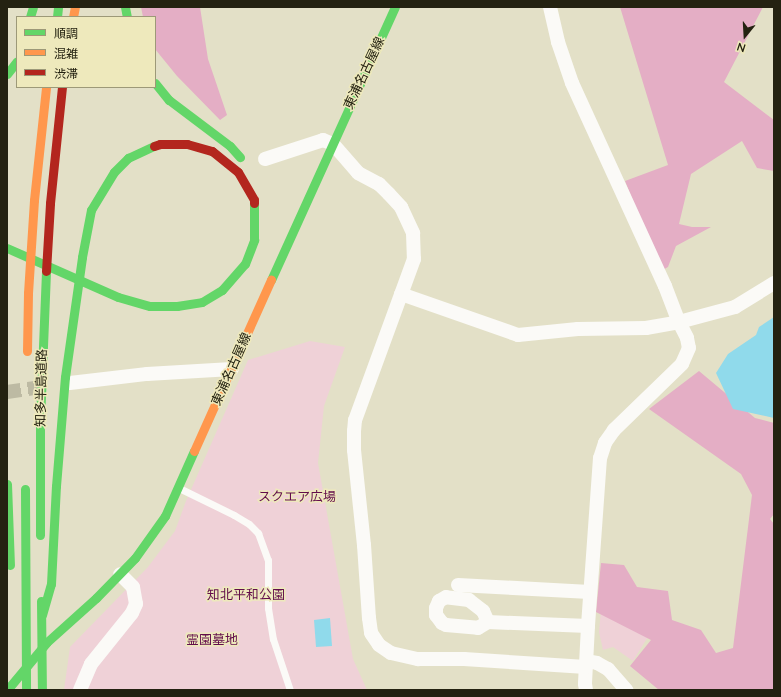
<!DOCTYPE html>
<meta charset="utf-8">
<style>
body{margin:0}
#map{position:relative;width:781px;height:697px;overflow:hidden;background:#e3e0c7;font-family:Lato,"Noto Sans JP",sans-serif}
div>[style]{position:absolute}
.green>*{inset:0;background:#efd1d7}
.forest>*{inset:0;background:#e4aec5}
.water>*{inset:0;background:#90daeb}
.street-tunnel>*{height:14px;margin-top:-7px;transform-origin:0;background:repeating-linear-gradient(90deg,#bdbaa3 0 14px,transparent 0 21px)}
.lane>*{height:7px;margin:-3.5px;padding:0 3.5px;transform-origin:3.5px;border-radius:3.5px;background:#fbfaf7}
.street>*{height:14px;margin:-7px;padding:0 7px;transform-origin:7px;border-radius:7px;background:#fbfaf7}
.fast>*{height:9px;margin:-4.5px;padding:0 4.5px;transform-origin:4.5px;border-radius:4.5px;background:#63d668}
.slow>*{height:9px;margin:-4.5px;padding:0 4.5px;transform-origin:4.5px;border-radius:4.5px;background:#ff974d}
.jam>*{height:9px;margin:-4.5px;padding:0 4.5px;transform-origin:4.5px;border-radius:4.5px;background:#b3261e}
span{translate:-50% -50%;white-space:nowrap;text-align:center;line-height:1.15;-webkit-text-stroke:3px #eee9bc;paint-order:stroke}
.street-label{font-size:13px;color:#242211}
.park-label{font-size:13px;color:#620d4b}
.frame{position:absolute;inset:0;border:8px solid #242211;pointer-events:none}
.legend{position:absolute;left:16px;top:16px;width:140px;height:72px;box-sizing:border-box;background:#eee9bc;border:1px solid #9d9978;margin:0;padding:5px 7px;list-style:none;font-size:12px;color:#242211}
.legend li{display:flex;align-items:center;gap:8px;height:20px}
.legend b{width:20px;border:1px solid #9d9978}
.north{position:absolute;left:725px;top:16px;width:40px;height:40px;-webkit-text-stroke:3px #eee9bc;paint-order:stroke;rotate:198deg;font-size:11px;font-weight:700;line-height:16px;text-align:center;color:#242211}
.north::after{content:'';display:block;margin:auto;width:14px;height:18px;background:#242211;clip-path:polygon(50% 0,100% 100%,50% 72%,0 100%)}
</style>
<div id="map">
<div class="green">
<div style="clip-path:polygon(310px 341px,345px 347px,324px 406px,318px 463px,353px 659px,367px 690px,64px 690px,70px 647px,148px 567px,175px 531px,186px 501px,248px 360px)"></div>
<div style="clip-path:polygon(601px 611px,649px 635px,633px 661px,613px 647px,603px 650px,599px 632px)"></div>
</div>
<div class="forest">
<div style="clip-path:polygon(141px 7px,200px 7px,208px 59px,227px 115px,220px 120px,177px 76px,155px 49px,155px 17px,143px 17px)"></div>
<div style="clip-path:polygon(620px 7px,763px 7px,724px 82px,774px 120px,774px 171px,757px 168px,742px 141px,691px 174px,679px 224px,692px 227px,711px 227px,676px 246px,668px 267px,661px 271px,625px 181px,668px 165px)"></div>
<div style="clip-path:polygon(699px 371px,755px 418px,774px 423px,774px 514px,770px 519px,774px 524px,774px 690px,659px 690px,630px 666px,651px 640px,596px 612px,601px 563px,624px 565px,637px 587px,668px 591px,672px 620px,701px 630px,716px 653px,733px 648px,752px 495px,741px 474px,649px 409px)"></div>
</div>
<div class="water">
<div style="clip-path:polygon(774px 317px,774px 418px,733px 409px,716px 373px,728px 354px,756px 335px,759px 327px)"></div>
<div style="clip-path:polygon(330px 618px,332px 646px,316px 647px,314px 620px)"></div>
</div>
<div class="street-tunnel">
<div style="left:7px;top:392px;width:41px;rotate:-8.3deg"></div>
</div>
<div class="lane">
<div style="left:179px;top:488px;width:61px;rotate:26.1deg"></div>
<div style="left:234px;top:515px;width:17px;rotate:31deg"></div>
<div style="left:249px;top:524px;width:13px;rotate:45deg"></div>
<div style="left:258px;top:533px;width:29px;rotate:70deg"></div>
<div style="left:268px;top:560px;width:48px;rotate:90deg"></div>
<div style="left:268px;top:608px;width:31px;rotate:81deg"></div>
<div style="left:273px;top:639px;width:54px;rotate:71.6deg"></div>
</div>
<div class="street">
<div style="left:550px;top:7px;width:36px;rotate:77deg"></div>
<div style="left:558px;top:42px;width:43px;rotate:71.1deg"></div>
<div style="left:572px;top:83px;width:223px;rotate:65.4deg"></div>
<div style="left:665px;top:286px;width:39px;rotate:69deg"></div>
<div style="left:679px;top:322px;width:18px;rotate:63deg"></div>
<div style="left:687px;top:338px;width:10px;rotate:79deg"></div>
<div style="left:689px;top:348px;width:17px;rotate:114deg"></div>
<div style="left:682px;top:364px;width:95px;rotate:135.9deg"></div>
<div style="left:614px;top:430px;width:16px;rotate:125deg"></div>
<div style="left:605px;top:443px;width:16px;rotate:108deg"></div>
<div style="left:600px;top:458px;width:168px;rotate:94.1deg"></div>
<div style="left:588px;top:626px;width:58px;rotate:93deg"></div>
<div style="left:585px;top:684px;width:6px;rotate:81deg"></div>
<div style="left:265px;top:159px;width:61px;rotate:-18.1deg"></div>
<div style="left:323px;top:140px;width:11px;rotate:22deg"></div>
<div style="left:333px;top:144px;width:38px;rotate:49deg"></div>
<div style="left:358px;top:173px;width:24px;rotate:28deg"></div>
<div style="left:379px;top:184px;width:14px;rotate:45deg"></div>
<div style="left:389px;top:194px;width:18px;rotate:47deg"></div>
<div style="left:401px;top:207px;width:29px;rotate:65deg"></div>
<div style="left:413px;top:233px;width:26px;rotate:88deg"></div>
<div style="left:414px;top:259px;width:171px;rotate:110.1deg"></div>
<div style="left:355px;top:420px;width:11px;rotate:95deg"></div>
<div style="left:354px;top:431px;width:19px;rotate:90deg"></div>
<div style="left:354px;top:450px;width:96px;rotate:84deg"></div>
<div style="left:364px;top:545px;width:73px;rotate:86.1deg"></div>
<div style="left:369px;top:618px;width:15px;rotate:82deg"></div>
<div style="left:371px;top:633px;width:14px;rotate:56deg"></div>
<div style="left:379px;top:645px;width:14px;rotate:34deg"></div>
<div style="left:391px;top:653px;width:28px;rotate:13deg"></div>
<div style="left:418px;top:659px;width:46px"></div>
<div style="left:464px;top:659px;width:122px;rotate:3.8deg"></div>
<div style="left:401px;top:294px;width:124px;rotate:19.3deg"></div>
<div style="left:518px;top:335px;width:60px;rotate:-5.7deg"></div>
<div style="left:578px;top:329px;width:68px;rotate:-0.8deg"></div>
<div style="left:646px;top:328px;width:34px;rotate:-10deg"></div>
<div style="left:679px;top:322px;width:58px;rotate:-15deg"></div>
<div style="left:735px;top:307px;width:46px;rotate:-31.6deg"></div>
<div style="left:70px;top:383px;width:78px;rotate:-6.7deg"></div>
<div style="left:147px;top:374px;width:85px;rotate:-3.4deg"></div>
<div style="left:458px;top:585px;width:132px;rotate:3deg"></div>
<div style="left:488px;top:622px;width:12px;rotate:-114deg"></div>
<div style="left:483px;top:611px;width:18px;rotate:-142deg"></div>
<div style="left:469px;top:600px;width:23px;rotate:-173deg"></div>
<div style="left:446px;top:597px;width:8px;rotate:150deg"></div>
<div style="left:439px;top:601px;width:8px;rotate:113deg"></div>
<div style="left:436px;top:608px;width:7px;rotate:90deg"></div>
<div style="left:436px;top:615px;width:10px;rotate:53deg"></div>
<div style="left:442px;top:623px;width:4px;rotate:27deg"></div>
<div style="left:446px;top:625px;width:32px;rotate:5deg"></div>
<div style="left:478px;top:628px;width:12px;rotate:-31deg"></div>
<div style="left:488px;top:622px;width:100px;rotate:2.3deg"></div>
<div style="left:587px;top:661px;width:10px;rotate:11deg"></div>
<div style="left:597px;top:663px;width:13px;rotate:29deg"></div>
<div style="left:608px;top:669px;width:28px;rotate:49deg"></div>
<div style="left:80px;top:690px;width:28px;rotate:-67deg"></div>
<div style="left:91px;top:664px;width:65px;rotate:-51.2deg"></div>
<div style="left:132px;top:613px;width:10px;rotate:-66deg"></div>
<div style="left:136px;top:604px;width:17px;rotate:-100deg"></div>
<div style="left:133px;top:587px;width:18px;rotate:-135deg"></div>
</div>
<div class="fast">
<div style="left:125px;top:7px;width:10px;rotate:79deg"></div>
<div style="left:30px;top:17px;width:10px;rotate:-73deg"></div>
<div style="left:57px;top:17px;width:10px;rotate:-84deg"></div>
<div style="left:7px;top:74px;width:16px;rotate:-52deg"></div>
<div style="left:155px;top:83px;width:22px;rotate:51deg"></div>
<div style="left:169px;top:100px;width:76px;rotate:37deg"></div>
<div style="left:230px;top:146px;width:15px;rotate:48deg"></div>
<div style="left:7px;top:248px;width:121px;rotate:23.8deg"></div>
<div style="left:118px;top:297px;width:33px;rotate:16deg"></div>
<div style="left:150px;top:306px;width:27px"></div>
<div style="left:177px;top:306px;width:25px;rotate:-9deg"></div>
<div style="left:202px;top:302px;width:23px;rotate:-31deg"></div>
<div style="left:222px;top:290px;width:35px;rotate:-49deg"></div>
<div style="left:245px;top:264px;width:26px;rotate:-69deg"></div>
<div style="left:254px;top:240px;width:37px;rotate:-90deg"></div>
<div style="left:271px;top:280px;width:300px;rotate:-65.6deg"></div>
<div style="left:7px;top:484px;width:81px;rotate:87.9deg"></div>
<div style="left:25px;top:489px;width:201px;rotate:89.7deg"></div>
<div style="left:40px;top:535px;width:114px;rotate:-90deg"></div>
<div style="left:40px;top:421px;width:150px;rotate:-87.7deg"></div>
<div style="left:41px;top:601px;width:89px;rotate:89.4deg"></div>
<div style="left:42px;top:615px;width:32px;rotate:-74deg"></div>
<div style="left:51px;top:584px;width:98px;rotate:-87.1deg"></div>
<div style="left:56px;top:486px;width:109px;rotate:-85.3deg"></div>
<div style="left:65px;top:377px;width:121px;rotate:-81.9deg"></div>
<div style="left:82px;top:257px;width:48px;rotate:-79.2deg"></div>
<div style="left:91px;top:210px;width:44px;rotate:-58.8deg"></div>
<div style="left:114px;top:172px;width:20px;rotate:-45deg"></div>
<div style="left:128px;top:158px;width:29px;rotate:-25deg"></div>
<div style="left:7px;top:690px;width:62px;rotate:-50.2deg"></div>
<div style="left:47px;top:642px;width:66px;rotate:-41.9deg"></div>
<div style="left:96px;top:598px;width:56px;rotate:-45.7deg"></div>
<div style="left:135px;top:558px;width:52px;rotate:-54.5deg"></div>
<div style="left:165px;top:516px;width:71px;rotate:-66deg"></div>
</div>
<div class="slow">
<div style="left:73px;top:17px;width:10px;rotate:-79deg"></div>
<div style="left:27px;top:351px;width:58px;rotate:-89deg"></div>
<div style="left:28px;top:293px;width:93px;rotate:-86.3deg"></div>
<div style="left:34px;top:200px;width:114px;rotate:-83.9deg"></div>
<div style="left:194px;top:451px;width:188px;rotate:-65.8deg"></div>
</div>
<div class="jam">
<div style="left:154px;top:146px;width:6px;rotate:-18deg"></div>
<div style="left:160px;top:144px;width:27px"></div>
<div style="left:187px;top:144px;width:26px;rotate:16deg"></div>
<div style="left:212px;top:151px;width:33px;rotate:39deg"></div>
<div style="left:238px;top:172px;width:32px;rotate:60deg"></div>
<div style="left:254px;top:200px;width:3px;rotate:90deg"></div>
<div style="left:46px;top:271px;width:68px;rotate:-86.6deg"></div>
<div style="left:50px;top:203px;width:117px;rotate:-84.1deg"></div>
</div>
<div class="street-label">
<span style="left:364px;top:73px;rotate:-65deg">東浦名古屋線</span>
<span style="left:231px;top:369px;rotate:-66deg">東浦名古屋線</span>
<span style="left:41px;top:388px;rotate:-89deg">知多半島道路</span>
</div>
<div class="park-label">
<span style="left:297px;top:496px">スクエア広場</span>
<span style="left:246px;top:594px">知北平和公園</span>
<span style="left:212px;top:639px">霊園墓地</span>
</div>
<div class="frame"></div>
<ul class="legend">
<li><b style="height:5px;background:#63d668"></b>順調</li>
<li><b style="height:5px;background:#ff974d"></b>混雑</li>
<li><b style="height:5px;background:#b3261e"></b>渋滞</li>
</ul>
<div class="north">N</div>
</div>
